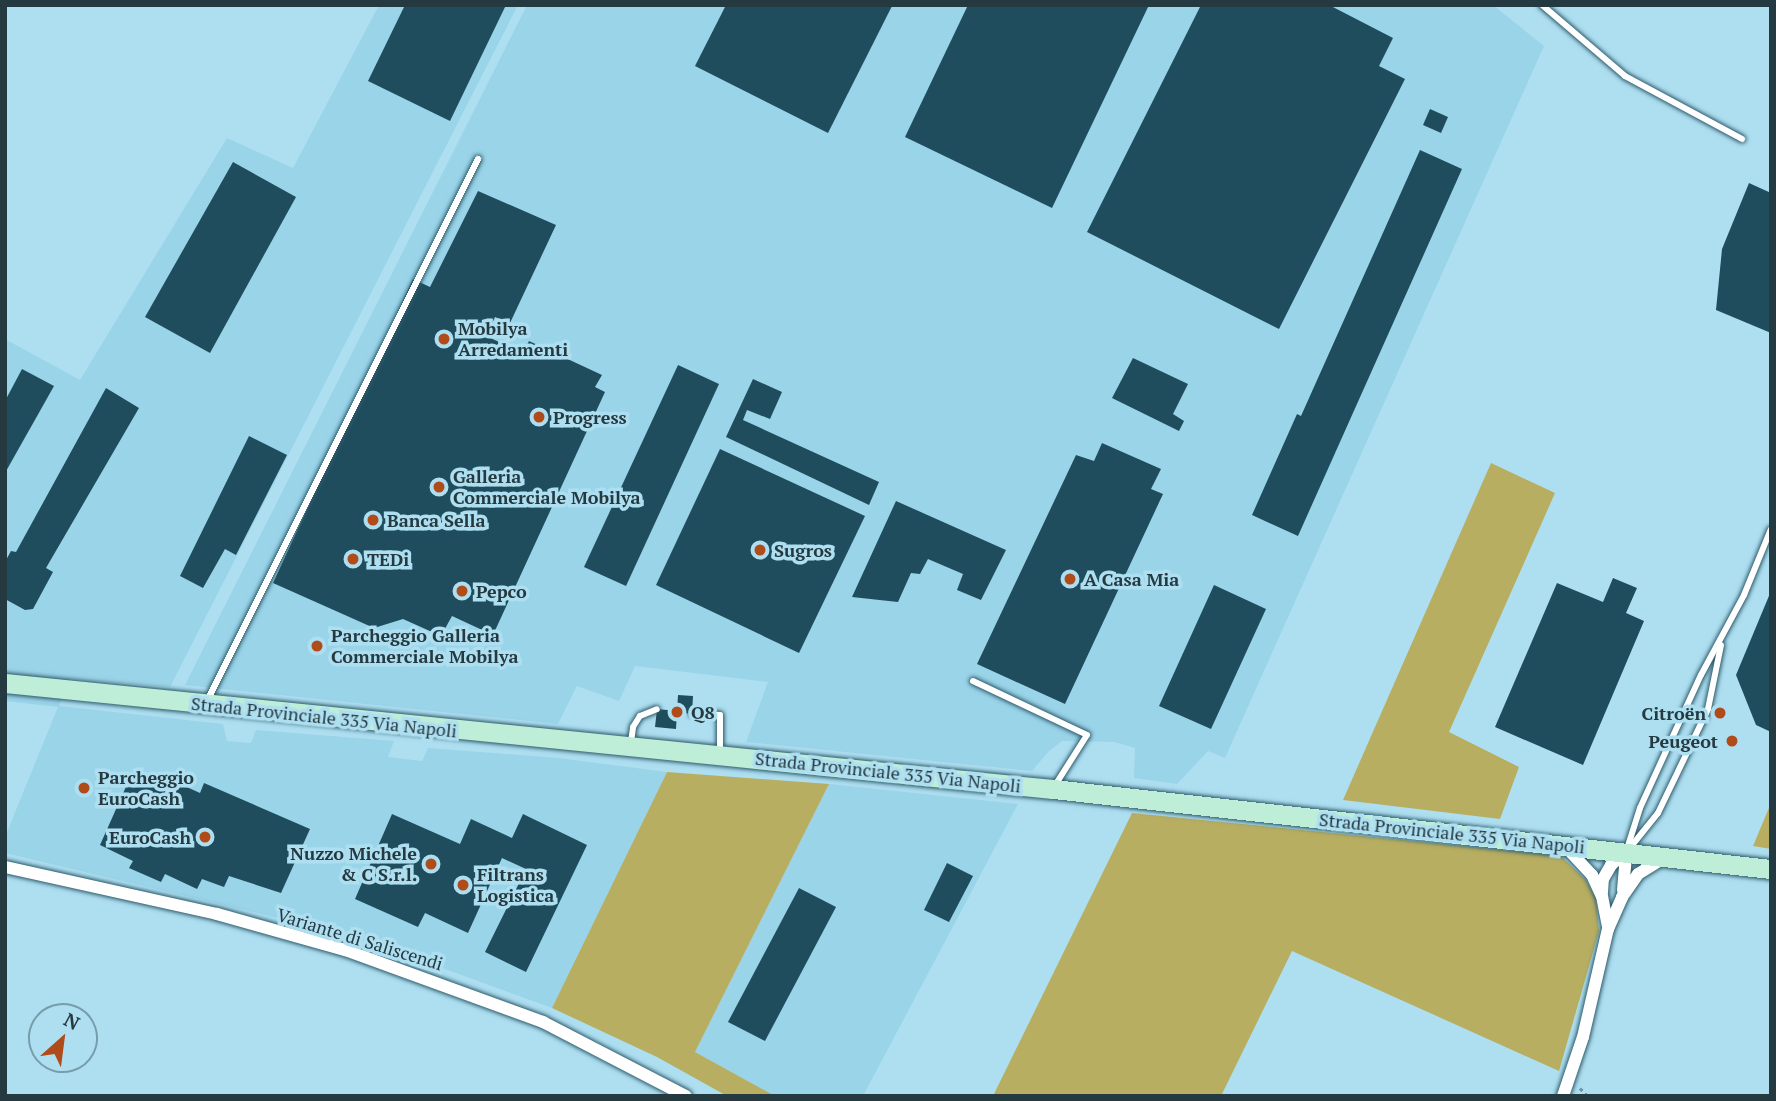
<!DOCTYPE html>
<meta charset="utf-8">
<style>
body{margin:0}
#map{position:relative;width:1776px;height:1101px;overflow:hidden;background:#aedff1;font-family:"PT Serif",serif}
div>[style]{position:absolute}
.built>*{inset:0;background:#9ad4e9}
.green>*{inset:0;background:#b7ae61}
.building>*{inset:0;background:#1f4d5d}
.path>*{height:2.5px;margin-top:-1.25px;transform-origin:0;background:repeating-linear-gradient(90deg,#7195a2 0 3.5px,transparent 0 7px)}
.roads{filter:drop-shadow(0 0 2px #2d5b6b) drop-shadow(0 0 2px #2d5b6b)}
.lane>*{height:6px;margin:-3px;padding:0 3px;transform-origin:3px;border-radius:3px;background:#fff}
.street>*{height:12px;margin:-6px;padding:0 6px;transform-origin:6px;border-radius:6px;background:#fff}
.primary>*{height:19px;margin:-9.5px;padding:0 9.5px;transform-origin:9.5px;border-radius:9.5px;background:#beeed7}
.dots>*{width:19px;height:19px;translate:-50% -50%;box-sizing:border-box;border:4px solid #aedff1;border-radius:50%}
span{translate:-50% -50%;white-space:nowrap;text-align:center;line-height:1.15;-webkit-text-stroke:7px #aedff1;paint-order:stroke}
.poi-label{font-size:18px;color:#253940;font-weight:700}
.left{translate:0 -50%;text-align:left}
.right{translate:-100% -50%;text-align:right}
.street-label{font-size:18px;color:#253940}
.frame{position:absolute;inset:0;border:7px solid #253940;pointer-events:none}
.north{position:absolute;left:28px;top:1003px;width:70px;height:70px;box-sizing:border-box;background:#aedff1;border:2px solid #779daa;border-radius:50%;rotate:28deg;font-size:19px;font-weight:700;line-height:28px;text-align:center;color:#253940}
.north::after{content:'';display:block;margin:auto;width:24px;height:32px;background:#b04b1a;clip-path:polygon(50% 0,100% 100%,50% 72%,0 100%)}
</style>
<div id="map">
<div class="built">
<div style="clip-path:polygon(379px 5px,518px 5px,170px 687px,69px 679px,59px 706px,223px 724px,227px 741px,251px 743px,256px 730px,394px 741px,388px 757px,422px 761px,428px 748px,559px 758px,667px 772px,552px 1008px,407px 955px,308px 925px,5px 853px,5px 837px,58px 707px,5px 701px,5px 339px,80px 380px,227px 138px,293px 168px)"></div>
<div style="clip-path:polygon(527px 5px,1493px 5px,1544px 46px,1225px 758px,1208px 751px,1177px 784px,1134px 778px,1135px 748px,1115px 742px,1062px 741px,1049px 751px,1032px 771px,746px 742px,768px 682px,635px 666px,619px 701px,577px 686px,558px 724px,185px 685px)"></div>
<div style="clip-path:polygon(829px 784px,1018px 804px,863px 1096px,775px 1096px,695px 1052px)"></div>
</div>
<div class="green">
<div style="clip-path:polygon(1491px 463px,1555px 493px,1449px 732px,1519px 767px,1500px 819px,1343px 800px)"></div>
<div style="clip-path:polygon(667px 772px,829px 784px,695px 1052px,775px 1096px,727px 1096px,657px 1057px,552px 1008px)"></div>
<div style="clip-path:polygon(1771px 803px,1771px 849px,1753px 846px)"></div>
<div style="clip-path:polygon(1132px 813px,1561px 856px,1585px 879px,1596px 898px,1599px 931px,1559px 1071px,1292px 951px,1221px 1096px,993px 1096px)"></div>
</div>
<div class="building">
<div style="clip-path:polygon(405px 5px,506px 5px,450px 121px,368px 81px)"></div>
<div style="clip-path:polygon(726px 5px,890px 5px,892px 6px,828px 133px,695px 66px)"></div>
<div style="clip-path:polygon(968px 5px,1149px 5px,1052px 208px,905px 137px)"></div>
<div style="clip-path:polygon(1201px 5px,1329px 5px,1393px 38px,1379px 66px,1405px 79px,1279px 329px,1087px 232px)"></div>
<div style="clip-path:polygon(1430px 109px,1448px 117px,1441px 133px,1423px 125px)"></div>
<div style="clip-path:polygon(1420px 150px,1462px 169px,1298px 536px,1252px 515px,1297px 414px,1301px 416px)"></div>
<div style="clip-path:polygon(233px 162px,296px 197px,210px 353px,145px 317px)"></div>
<div style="clip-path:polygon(1749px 183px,1771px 193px,1771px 333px,1716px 310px,1722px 249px)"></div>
<div style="clip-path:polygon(478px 191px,556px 225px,510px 323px,495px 317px,486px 336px,523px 353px,529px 341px,602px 375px,595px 387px,605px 392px,493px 635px,452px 616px,441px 636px,403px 619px,374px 628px,273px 583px,413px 279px,430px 287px)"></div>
<div style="clip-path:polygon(1133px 358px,1188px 384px,1173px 414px,1184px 421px,1179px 431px,1112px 398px)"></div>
<div style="clip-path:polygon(678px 365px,719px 384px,626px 586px,584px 567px)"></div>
<div style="clip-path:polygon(22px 369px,54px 386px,5px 473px,5px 401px)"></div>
<div style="clip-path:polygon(753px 379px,782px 392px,770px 419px,747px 410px,743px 420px,879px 482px,869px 505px,726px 437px)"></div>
<div style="clip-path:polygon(106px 388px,139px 408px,46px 568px,53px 572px,33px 609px,25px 610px,5px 599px,5px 562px,11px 551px,16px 552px)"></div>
<div style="clip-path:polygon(249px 436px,287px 455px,236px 555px,225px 549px,203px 588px,180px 576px)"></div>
<div style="clip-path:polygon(1102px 443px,1161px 469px,1151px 489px,1163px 494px,1065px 704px,977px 664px,1076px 455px,1094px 461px)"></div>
<div style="clip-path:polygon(720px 449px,865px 516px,799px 653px,656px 585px)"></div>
<div style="clip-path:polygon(896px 501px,1006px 550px,981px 600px,957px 590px,963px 574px,928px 559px,920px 574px,911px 573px,898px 602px,852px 597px)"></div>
<div style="clip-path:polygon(1613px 578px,1637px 588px,1626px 613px,1644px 621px,1583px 765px,1495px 727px,1557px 583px,1603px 602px)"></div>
<div style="clip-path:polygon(1214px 585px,1266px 609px,1211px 729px,1159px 706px)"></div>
<div style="clip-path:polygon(1771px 591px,1771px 732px,1756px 725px,1736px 675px)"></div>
<div style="clip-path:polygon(678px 695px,693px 696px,692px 714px,677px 712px,676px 729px,655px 727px,657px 709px,677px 711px)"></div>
<div style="clip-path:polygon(133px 771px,166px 786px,169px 779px,200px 793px,204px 783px,310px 829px,281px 893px,229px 876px,224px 887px,202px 879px,197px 889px,165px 874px,161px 882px,129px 868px,133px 861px,100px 845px)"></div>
<div style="clip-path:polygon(392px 814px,460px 844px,471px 819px,512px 838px,523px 814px,587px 845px,526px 972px,485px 952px,526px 869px,502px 858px,468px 933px,425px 913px,418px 927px,355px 899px)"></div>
<div style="clip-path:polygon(947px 863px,973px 876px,949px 922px,924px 910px)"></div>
<div style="clip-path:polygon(799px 888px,836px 907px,765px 1041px,728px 1022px)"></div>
</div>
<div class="path">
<div style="left:1580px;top:1088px;width:11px;rotate:45deg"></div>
</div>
<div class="roads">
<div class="lane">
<div style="left:1542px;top:5px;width:109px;rotate:40.5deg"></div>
<div style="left:1625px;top:76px;width:133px;rotate:28.3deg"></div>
<div style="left:973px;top:681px;width:126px;rotate:25.3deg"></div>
<div style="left:1087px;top:735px;width:62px;rotate:122.4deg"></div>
<div style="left:208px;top:699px;width:604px;rotate:-63.43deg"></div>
<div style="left:692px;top:713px;width:28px;rotate:4deg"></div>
<div style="left:720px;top:715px;width:39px;rotate:90deg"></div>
<div style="left:631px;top:742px;width:15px;rotate:-82deg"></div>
<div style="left:633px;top:727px;width:13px;rotate:-58deg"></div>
<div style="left:640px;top:716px;width:18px;rotate:-22deg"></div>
<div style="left:1627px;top:849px;width:43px;rotate:-72.4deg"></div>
<div style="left:1640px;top:808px;width:146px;rotate:-65.4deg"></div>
<div style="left:1701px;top:675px;width:91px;rotate:-61.7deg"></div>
<div style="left:1744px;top:595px;width:71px;rotate:-67.8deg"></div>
<div style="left:1629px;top:849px;width:46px;rotate:-51.1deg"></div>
<div style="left:1658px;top:813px;width:115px;rotate:-64.3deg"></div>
<div style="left:1708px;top:709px;width:65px;rotate:-78.5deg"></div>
</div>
<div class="street">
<div style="left:1564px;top:845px;width:41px;rotate:47deg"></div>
<div style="left:1592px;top:875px;width:23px;rotate:65deg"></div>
<div style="left:1602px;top:896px;width:33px;rotate:79deg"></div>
<div style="left:5px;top:867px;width:217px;rotate:12.5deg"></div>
<div style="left:217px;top:914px;width:133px;rotate:15.7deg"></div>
<div style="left:345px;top:950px;width:211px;rotate:20deg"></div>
<div style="left:543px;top:1022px;width:161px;rotate:27.4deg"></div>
<div style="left:1623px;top:890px;width:38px;rotate:-85deg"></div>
<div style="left:1602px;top:892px;width:13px;rotate:-86deg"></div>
<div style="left:1603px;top:879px;width:16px;rotate:-60deg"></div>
<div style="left:1611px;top:865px;width:20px;rotate:-41deg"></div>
<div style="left:1563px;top:1096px;width:62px;rotate:-71.3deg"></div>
<div style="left:1583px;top:1037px;width:111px;rotate:-77deg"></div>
<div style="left:1608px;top:929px;width:35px;rotate:-66deg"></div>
<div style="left:1622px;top:897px;width:28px;rotate:-55deg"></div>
<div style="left:1638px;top:874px;width:32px;rotate:-32deg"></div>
</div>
<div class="primary">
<div style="left:5px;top:683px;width:1053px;rotate:5.78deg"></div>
<div style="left:1053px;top:789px;width:722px;rotate:6.36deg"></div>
</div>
</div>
<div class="dots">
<div style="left:444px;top:339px;background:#b04b1a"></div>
<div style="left:539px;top:417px;background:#b04b1a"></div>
<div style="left:439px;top:487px;background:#b04b1a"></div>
<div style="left:373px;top:520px;background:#b04b1a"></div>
<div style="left:760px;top:550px;background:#b04b1a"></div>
<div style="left:353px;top:559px;background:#b04b1a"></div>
<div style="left:1070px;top:579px;background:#b04b1a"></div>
<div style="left:462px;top:591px;background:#b04b1a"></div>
<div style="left:317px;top:646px;background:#b04b1a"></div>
<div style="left:677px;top:712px;background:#b04b1a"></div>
<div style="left:1720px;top:713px;background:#b04b1a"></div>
<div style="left:1732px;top:741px;background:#b04b1a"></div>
<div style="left:84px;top:788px;background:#b04b1a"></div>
<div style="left:205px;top:837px;background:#b04b1a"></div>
<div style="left:431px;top:864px;background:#b04b1a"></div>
<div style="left:463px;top:885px;background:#b04b1a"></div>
</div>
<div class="poi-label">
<span class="left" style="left:458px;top:339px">Mobilya<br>Arredamenti</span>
<span class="left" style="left:553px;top:417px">Progress</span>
<span class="left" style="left:453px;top:487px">Galleria<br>Commerciale Mobilya</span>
<span class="left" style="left:387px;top:520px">Banca Sella</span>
<span class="left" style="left:774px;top:550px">Sugros</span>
<span class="left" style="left:367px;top:559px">TEDi</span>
<span class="left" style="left:1084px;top:579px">A Casa Mia</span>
<span class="left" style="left:476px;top:591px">Pepco</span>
<span class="left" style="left:331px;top:646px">Parcheggio Galleria<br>Commerciale Mobilya</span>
<span class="left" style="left:691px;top:712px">Q8</span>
<span class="right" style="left:1706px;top:713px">Citroën</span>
<span class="right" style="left:1718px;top:741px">Peugeot</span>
<span class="left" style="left:98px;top:788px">Parcheggio<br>EuroCash</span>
<span class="right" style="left:191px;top:837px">EuroCash</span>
<span class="right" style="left:417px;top:864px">Nuzzo Michele<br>&amp; C S.r.l.</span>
<span class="left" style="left:477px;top:885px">Filtrans<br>Logistica</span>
</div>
<div class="street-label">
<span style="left:324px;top:717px;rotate:6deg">Strada Provinciale 335 Via Napoli</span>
<span style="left:888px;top:772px;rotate:6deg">Strada Provinciale 335 Via Napoli</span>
<span style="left:1452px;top:833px;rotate:6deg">Strada Provinciale 335 Via Napoli</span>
<span style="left:360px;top:939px;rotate:17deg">Variante di Saliscendi</span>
</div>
<div class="frame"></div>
<div class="north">N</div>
</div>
